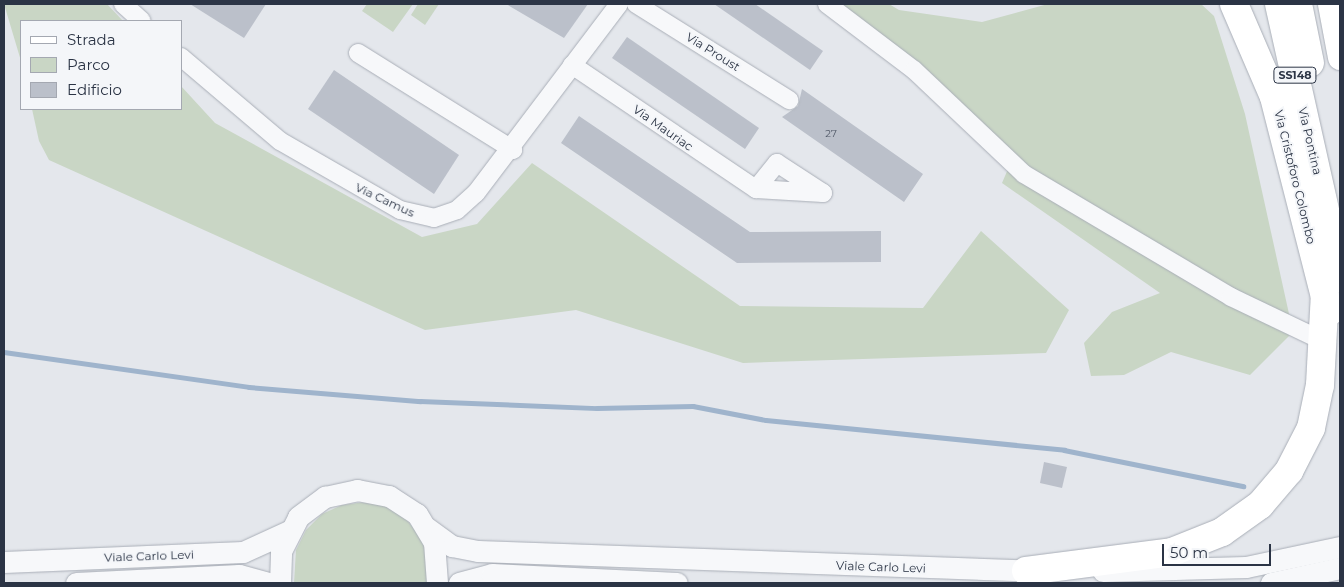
<!DOCTYPE html>
<style>
body{margin:0}
#map{position:relative;width:1344px;height:587px;overflow:hidden;background:#e4e7ec;font-family:Montserrat,sans-serif}
div>[style]{position:absolute}
.green>*{inset:0;background:#c9d6c5}
.stream>*{height:4.5px;margin:-2.25px;padding:0 2.25px;transform-origin:2.25px;border-radius:2.25px;background:#9fb4cc}
.building>*{inset:0;background:#bbc0ca}
.roads{filter:drop-shadow(0 0 1px #a9aeb7) drop-shadow(0 0 1px #a9aeb7)}
.minor>*{height:18px;margin:-9px;padding:0 9px;transform-origin:9px;border-radius:9px;background:#f7f8fa}
.tertiary>*{height:21px;margin:-10.5px;padding:0 10.5px;transform-origin:10.5px;border-radius:10.5px;background:#f7f8fa}
.secondary>*{height:25px;margin:-12.5px;padding:0 12.5px;transform-origin:12.5px;border-radius:12.5px;background:#fff}
.trunk>*{height:28px;margin:-14px;padding:0 14px;transform-origin:14px;border-radius:14px;background:#fff}
span{translate:-50% -50%;white-space:nowrap;text-align:center;line-height:1.15;-webkit-text-stroke:4px #f4f6f9;paint-order:stroke}
.number-label{font-size:10px;color:#4f5766}
.number-label span{-webkit-text-stroke-width:0}
.shield-label span{padding:1px 4px;background:#f4f6f9;border:1px solid;border-radius:4px;-webkit-text-stroke-width:0}
.shield-label{font-size:11px;color:#2b3445;font-weight:700}
.street-label{font-size:12px;color:#2b3445}
.frame{position:absolute;inset:0;border:5px solid #2b3445;pointer-events:none}
.legend{position:absolute;left:20px;top:20px;width:162px;height:90px;box-sizing:border-box;background:#f4f6f9;border:1px solid #a4a8b1;margin:0;padding:6px 9px;list-style:none;font-size:15px;color:#2b3445}
.legend li{display:flex;align-items:center;gap:10px;height:25px}
.legend b{width:25px;border:1px solid #a4a8b1}
.scale{position:absolute;left:1162px;top:544px;width:109px;height:22px;box-sizing:border-box;border:2px solid #2b3445;border-top:0;padding-left:6px;font-size:15px;line-height:18px;white-space:nowrap;color:#2b3445;-webkit-text-stroke:4px #f4f6f9;paint-order:stroke}
</style>
<div id="map">
<div class="green">
<div style="clip-path:polygon(4px 4px,107px 4px,123px 21px,21px 21px,21px 61px)"></div>
<div style="clip-path:polygon(367px 4px,413px 4px,393px 32px,362px 11px)"></div>
<div style="clip-path:polygon(418px 4px,439px 4px,425px 25px,411px 15px)"></div>
<div style="clip-path:polygon(827px 4px,889px 4px,899px 10px,982px 22px,1048px 4px,1201px 4px,1214px 16px,1245px 114px,1293px 332px,1250px 375px,1171px 352px,1124px 375px,1091px 376px,1084px 343px,1112px 312px,1160px 293px,1002px 183px,1011px 162px)"></div>
<div style="clip-path:polygon(181px 86px,215px 123px,422px 237px,477px 224px,532px 163px,740px 306px,923px 308px,981px 231px,1069px 310px,1046px 353px,743px 363px,576px 310px,425px 330px,49px 160px,39px 141px,32px 109px,181px 109px)"></div>
<div style="clip-path:polygon(365px 502px,387px 507px,406px 519px,420px 536px,428px 557px,428px 583px,294px 583px,296px 550px,306px 530px,322px 514px,342px 505px)"></div>
</div>
<div class="stream">
<div style="left:4px;top:352px;width:247px;rotate:8.1deg"></div>
<div style="left:249px;top:387px;width:172px;rotate:4.7deg"></div>
<div style="left:420px;top:401px;width:177px;rotate:2.3deg"></div>
<div style="left:597px;top:408px;width:96px;rotate:-1.2deg"></div>
<div style="left:693px;top:406px;width:74px;rotate:10.9deg"></div>
<div style="left:766px;top:420px;width:300px;rotate:5.7deg"></div>
<div style="left:1064px;top:450px;width:183px;rotate:11.4deg"></div>
</div>
<div class="building">
<div style="clip-path:polygon(190px 4px,266px 4px,244px 38px)"></div>
<div style="clip-path:polygon(506px 4px,588px 4px,564px 38px)"></div>
<div style="clip-path:polygon(714px 4px,755px 4px,823px 51px,810px 70px)"></div>
<div style="clip-path:polygon(627px 37px,759px 128px,745px 149px,612px 58px)"></div>
<div style="clip-path:polygon(334px 70px,459px 155px,434px 194px,308px 109px)"></div>
<div style="clip-path:polygon(802px 89px,923px 174px,904px 202px,782px 117px,798px 106px)"></div>
<div style="clip-path:polygon(579px 116px,750px 232px,881px 231px,881px 262px,737px 263px,561px 143px)"></div>
<div style="clip-path:polygon(1044px 462px,1067px 467px,1062px 488px,1040px 483px)"></div>
</div>
<div class="roads">
<div class="minor">
<div style="left:123px;top:4px;width:25px;rotate:42deg"></div>
<div style="left:636px;top:4px;width:181px;rotate:32.1deg"></div>
<div style="left:827px;top:4px;width:109px;rotate:37.2deg"></div>
<div style="left:914px;top:70px;width:151px;rotate:43.4deg"></div>
<div style="left:1024px;top:174px;width:241px;rotate:30.7deg"></div>
<div style="left:1231px;top:297px;width:102px;rotate:25.6deg"></div>
<div style="left:358px;top:53px;width:183px;rotate:32deg"></div>
<div style="left:181px;top:57px;width:130px;rotate:40.3deg"></div>
<div style="left:280px;top:141px;width:138px;rotate:29.9deg"></div>
<div style="left:400px;top:210px;width:35px;rotate:13deg"></div>
<div style="left:434px;top:218px;width:24px;rotate:-19deg"></div>
<div style="left:457px;top:210px;width:25px;rotate:-42deg"></div>
<div style="left:476px;top:193px;width:237px;rotate:-52.9deg"></div>
<div style="left:572px;top:65px;width:222px;rotate:34deg"></div>
<div style="left:756px;top:189px;width:67px;rotate:3.4deg"></div>
<div style="left:823px;top:193px;width:55px;rotate:-146.9deg"></div>
<div style="left:777px;top:163px;width:33px;rotate:129deg"></div>
</div>
<div class="tertiary">
<div style="left:427px;top:528px;width:31px;rotate:36deg"></div>
<div style="left:452px;top:546px;width:26px;rotate:11deg"></div>
<div style="left:478px;top:551px;width:564px;rotate:2.03deg"></div>
<div style="left:4px;top:562px;width:239px;rotate:-2.4deg"></div>
<div style="left:243px;top:552px;width:51px;rotate:-24.5deg"></div>
<div style="left:1103px;top:571px;width:143px;rotate:-1.6deg"></div>
<div style="left:1246px;top:567px;width:96px;rotate:-12deg"></div>
<div style="left:76px;top:583px;width:163px;rotate:-2.8deg"></div>
<div style="left:239px;top:575px;width:31px;rotate:15deg"></div>
<div style="left:280px;top:583px;width:32px;rotate:-88deg"></div>
<div style="left:281px;top:551px;width:38px;rotate:-63deg"></div>
<div style="left:298px;top:517px;width:34px;rotate:-37deg"></div>
<div style="left:325px;top:497px;width:33px;rotate:-12deg"></div>
<div style="left:357px;top:490px;width:33px;rotate:11deg"></div>
<div style="left:389px;top:496px;width:33px;rotate:33deg"></div>
<div style="left:417px;top:514px;width:33px;rotate:59deg"></div>
<div style="left:434px;top:542px;width:41px;rotate:85.8deg"></div>
<div style="left:459px;top:583px;width:34px;rotate:-15deg"></div>
<div style="left:492px;top:574px;width:185px;rotate:2.8deg"></div>
<div style="left:1271px;top:583px;width:71px;rotate:-12.3deg"></div>
</div>
<div class="secondary">
<div style="left:1330px;top:4px;width:54px;rotate:79.3deg"></div>
</div>
<div class="trunk">
<div style="left:1234px;top:4px;width:101px;rotate:66.7deg"></div>
<div style="left:1274px;top:97px;width:222px;rotate:75.7deg"></div>
<div style="left:1279px;top:4px;width:281px;rotate:77.4deg"></div>
<div style="left:1298px;top:4px;width:60px;rotate:78.5deg"></div>
<div style="left:1026px;top:571px;width:147px;rotate:-7.4deg"></div>
<div style="left:1172px;top:552px;width:54px;rotate:-21.8deg"></div>
<div style="left:1222px;top:532px;width:47px;rotate:-35.4deg"></div>
<div style="left:1260px;top:505px;width:45px;rotate:-49.5deg"></div>
<div style="left:1289px;top:471px;width:48px;rotate:-62.9deg"></div>
<div style="left:1311px;top:428px;width:44px;rotate:-78.2deg"></div>
<div style="left:1320px;top:385px;width:92px;rotate:-86.9deg"></div>
</div>
</div>
<div class="number-label">
<span style="left:831px;top:134px">27</span>
</div>
<div class="shield-label">
<span style="left:1295px;top:75px">SS148</span>
</div>
<div class="street-label">
<span style="left:713px;top:52px;rotate:32deg">Via Proust</span>
<span style="left:663px;top:128px;rotate:35deg">Via Mauriac</span>
<span style="left:1310px;top:141px;rotate:77deg">Via Pontina</span>
<span style="left:1295px;top:177px;rotate:76deg">Via Cristoforo Colombo</span>
<span style="left:385px;top:200px;rotate:25deg">Via Camus</span>
<span style="left:149px;top:556px;rotate:-2deg">Viale Carlo Levi</span>
<span style="left:881px;top:567px;rotate:2deg">Viale Carlo Levi</span>
</div>
<div class="frame"></div>
<ul class="legend">
<li><b style="height:6px;background:#fff"></b>Strada</li>
<li><b style="height:14px;background:#c9d6c5"></b>Parco</li>
<li><b style="height:14px;background:#bbc0ca"></b>Edificio</li>
</ul>
<div class="scale">50 m</div>
</div>
